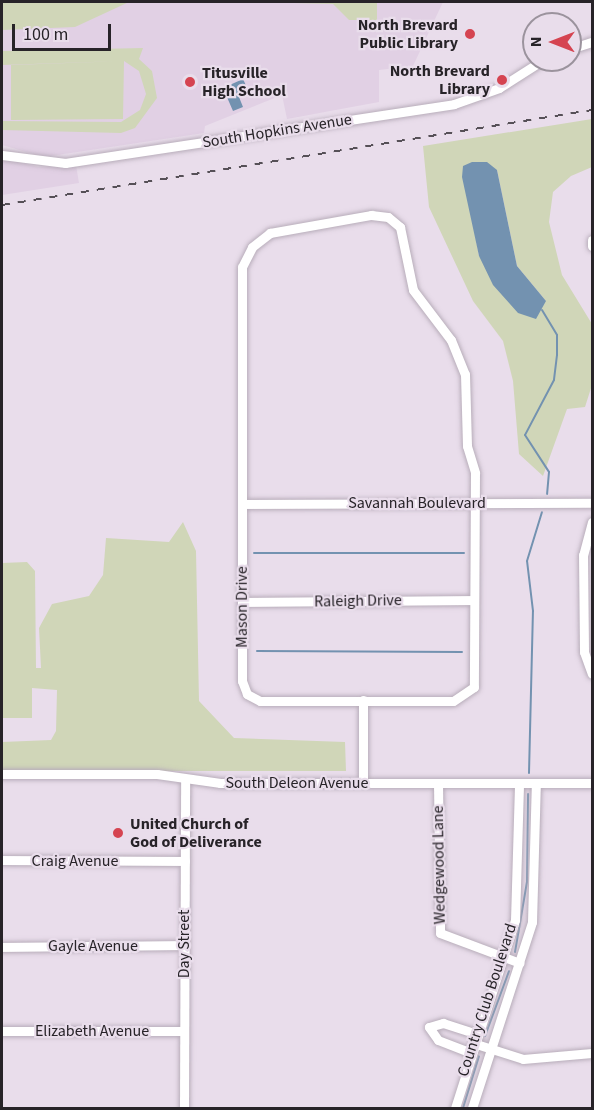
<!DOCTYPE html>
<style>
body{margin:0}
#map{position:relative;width:594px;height:1110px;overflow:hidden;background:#e9ddeb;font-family:"Source Sans 3",sans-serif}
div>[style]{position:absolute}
.built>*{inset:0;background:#e1d0e4}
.green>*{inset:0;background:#d0d6b8}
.water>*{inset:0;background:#7392b0}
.stream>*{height:2px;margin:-1px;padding:0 1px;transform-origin:1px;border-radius:1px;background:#7392b0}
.roads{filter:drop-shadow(0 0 2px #b8adba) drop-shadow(0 0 2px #b8adba)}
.minor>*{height:9px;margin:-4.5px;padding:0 4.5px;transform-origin:4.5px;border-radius:4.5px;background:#fff}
.rail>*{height:2px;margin-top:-1px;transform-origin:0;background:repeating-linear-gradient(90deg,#565057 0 8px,transparent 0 16px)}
.dots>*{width:16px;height:16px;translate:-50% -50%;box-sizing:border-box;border:3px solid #e9ddeb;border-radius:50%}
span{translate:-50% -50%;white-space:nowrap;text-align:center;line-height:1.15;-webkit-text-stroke:4.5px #e9ddeb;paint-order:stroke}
.poi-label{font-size:16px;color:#272328;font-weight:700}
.right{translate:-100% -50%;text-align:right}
.left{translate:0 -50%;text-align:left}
.street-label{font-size:16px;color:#272328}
.frame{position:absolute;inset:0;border:3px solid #272328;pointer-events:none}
.north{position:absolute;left:522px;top:12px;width:60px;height:60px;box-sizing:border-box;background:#e9ddeb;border:2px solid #9b939d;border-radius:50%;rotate:270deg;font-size:16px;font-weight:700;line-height:24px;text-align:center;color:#272328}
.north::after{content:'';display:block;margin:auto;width:21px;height:27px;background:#d54451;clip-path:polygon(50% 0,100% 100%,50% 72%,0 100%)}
.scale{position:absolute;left:12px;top:24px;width:99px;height:27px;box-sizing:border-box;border:3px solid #272328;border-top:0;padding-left:8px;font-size:18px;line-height:21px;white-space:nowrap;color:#272328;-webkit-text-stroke:4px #e9ddeb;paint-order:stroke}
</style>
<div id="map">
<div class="built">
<div style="clip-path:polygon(2px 2px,443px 2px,413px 66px,379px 70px,379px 102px,287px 119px,282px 95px,205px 126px,204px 133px,44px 157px,2px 145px)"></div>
<div style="clip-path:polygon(2px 158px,38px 167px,76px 165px,79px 183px,2px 195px)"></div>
</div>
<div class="green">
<div style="clip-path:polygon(2px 2px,129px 2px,75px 27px,2px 30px)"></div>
<div style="clip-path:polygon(249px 2px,377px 2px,377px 20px,349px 20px,333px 4px)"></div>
<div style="clip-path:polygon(143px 48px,139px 59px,152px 71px,157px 98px,135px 128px,121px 133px,2px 130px,2px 121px,121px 122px,140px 110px,146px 94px,139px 71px,124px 61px,123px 119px,11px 120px,11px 65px,123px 61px,2px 65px,2px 51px)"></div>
<div style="clip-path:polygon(evenodd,592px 119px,592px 167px,571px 176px,553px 192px,549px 222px,562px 275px,592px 324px,592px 385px,585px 407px,567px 409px,543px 476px,519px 454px,513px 381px,503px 341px,473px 301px,429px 207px,423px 146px,592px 119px,463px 170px,497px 170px,517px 266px,546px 301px,479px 256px,463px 170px)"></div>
<div style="clip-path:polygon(183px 522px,196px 551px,199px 701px,234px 738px,345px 742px,346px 771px,2px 771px,2px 742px,51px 740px,56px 731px,57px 690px,32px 688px,32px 718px,2px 718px,2px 563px,27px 562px,35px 571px,36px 668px,41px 668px,39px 628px,52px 604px,89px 596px,103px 575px,106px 538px,169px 542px)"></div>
</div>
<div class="water">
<div style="clip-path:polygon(243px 79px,249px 92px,239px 97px,243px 107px,233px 111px,223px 88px)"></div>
<div style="clip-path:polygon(472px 162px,487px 162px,497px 170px,517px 266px,546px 301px,536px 319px,518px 313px,493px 285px,479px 256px,462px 177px,463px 166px)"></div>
</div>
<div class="stream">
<div style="left:542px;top:310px;width:29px;rotate:59deg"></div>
<div style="left:557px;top:335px;width:20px;rotate:90deg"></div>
<div style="left:557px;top:355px;width:25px;rotate:97deg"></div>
<div style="left:554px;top:380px;width:62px;rotate:117.8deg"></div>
<div style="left:525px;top:435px;width:44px;rotate:57deg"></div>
<div style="left:549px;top:472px;width:22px;rotate:95deg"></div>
<div style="left:254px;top:553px;width:210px"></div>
<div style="left:257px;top:651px;width:205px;rotate:0.3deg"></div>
<div style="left:529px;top:773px;width:162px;rotate:-88.6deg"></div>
<div style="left:533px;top:611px;width:50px;rotate:-96.8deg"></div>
<div style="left:527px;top:561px;width:51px;rotate:-73deg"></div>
<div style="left:515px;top:952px;width:71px;rotate:-80.3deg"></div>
<div style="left:527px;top:882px;width:88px;rotate:-89.3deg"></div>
<div style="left:485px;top:1036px;width:69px;rotate:-69.7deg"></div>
<div style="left:463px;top:1108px;width:54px;rotate:-72.9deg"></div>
</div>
<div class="roads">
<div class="minor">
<div style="left:570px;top:49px;width:23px;rotate:-18deg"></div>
<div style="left:2px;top:155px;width:64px;rotate:7.2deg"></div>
<div style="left:65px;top:163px;width:393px;rotate:-8.6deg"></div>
<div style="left:454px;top:104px;width:48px;rotate:-19.6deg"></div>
<div style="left:499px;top:88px;width:52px;rotate:-32.5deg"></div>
<div style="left:371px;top:215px;width:17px;rotate:7deg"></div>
<div style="left:388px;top:217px;width:16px;rotate:40deg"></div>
<div style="left:400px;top:227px;width:64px;rotate:78.3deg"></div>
<div style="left:413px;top:290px;width:63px;rotate:52.8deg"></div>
<div style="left:451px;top:340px;width:37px;rotate:68deg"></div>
<div style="left:465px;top:374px;width:72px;rotate:88.4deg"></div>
<div style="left:467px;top:446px;width:28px;rotate:73deg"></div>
<div style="left:475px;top:473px;width:214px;rotate:90.3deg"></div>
<div style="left:474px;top:687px;width:25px;rotate:146deg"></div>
<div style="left:453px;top:701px;width:193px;rotate:180deg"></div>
<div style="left:260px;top:701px;width:15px;rotate:-152deg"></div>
<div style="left:247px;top:694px;width:14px;rotate:-111deg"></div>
<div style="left:242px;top:681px;width:414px;rotate:-90deg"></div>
<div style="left:242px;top:267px;width:22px;rotate:-63deg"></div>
<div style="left:252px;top:247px;width:23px;rotate:-38deg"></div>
<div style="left:270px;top:233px;width:103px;rotate:-10.1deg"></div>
<div style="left:592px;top:240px;width:6px;rotate:90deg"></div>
<div style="left:242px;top:504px;width:350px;rotate:-0.2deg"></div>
<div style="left:592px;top:522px;width:34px;rotate:105deg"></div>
<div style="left:583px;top:555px;width:97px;rotate:89.4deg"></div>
<div style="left:584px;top:652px;width:23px;rotate:70deg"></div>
<div style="left:242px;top:602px;width:232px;rotate:-0.5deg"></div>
<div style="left:363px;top:700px;width:83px;rotate:90deg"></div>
<div style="left:2px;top:774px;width:155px"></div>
<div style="left:157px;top:774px;width:64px;rotate:8.1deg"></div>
<div style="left:220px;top:783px;width:372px"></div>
<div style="left:438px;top:783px;width:150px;rotate:89.2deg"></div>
<div style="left:440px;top:933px;width:85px;rotate:20.6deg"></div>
<div style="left:2px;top:860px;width:183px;rotate:0.3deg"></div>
<div style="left:2px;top:947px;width:182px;rotate:-0.6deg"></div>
<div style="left:2px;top:1031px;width:181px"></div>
<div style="left:473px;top:1043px;width:52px;rotate:17.7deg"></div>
<div style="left:523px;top:1059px;width:69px;rotate:-5deg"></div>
<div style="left:469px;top:1052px;width:33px;rotate:-159deg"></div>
<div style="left:438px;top:1040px;width:16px;rotate:-125deg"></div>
<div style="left:429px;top:1027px;width:15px;rotate:-16deg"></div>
<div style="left:443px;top:1023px;width:35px;rotate:18deg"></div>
<div style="left:184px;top:1108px;width:329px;rotate:-89.8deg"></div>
<div style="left:455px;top:1108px;width:197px;rotate:-72.3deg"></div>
<div style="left:515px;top:920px;width:137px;rotate:-88.3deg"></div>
<div style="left:472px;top:1108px;width:195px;rotate:-72.1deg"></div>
<div style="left:532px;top:922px;width:139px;rotate:-88.4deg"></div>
</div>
</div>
<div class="rail">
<div style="left:2px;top:205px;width:598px;rotate:-9.15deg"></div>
</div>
<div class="dots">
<div style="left:470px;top:34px;background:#d54451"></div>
<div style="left:502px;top:80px;background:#d54451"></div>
<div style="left:190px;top:82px;background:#d54451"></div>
<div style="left:118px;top:833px;background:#d54451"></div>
</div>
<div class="poi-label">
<span class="right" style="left:458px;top:34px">North Brevard<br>Public Library</span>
<span class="right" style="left:490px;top:80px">North Brevard<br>Library</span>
<span class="left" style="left:202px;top:82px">Titusville<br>High School</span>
<span class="left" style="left:130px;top:833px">United Church of<br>God of Deliverance</span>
</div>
<div class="street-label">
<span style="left:277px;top:131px;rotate:-9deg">South Hopkins Avenue</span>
<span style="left:417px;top:503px">Savannah Boulevard</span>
<span style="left:358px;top:601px;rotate:-1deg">Raleigh Drive</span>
<span style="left:242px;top:607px;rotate:-90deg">Mason Drive</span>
<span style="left:297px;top:783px">South Deleon Avenue</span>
<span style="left:75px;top:861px">Craig Avenue</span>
<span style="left:439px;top:865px;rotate:-91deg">Wedgewood Lane</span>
<span style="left:184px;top:944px;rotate:-90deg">Day Street</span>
<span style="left:93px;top:946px">Gayle Avenue</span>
<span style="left:487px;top:1000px;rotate:-72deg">Country Club Boulevard</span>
<span style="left:92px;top:1031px">Elizabeth Avenue</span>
</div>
<div class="frame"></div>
<div class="north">N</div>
<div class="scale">100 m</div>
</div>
